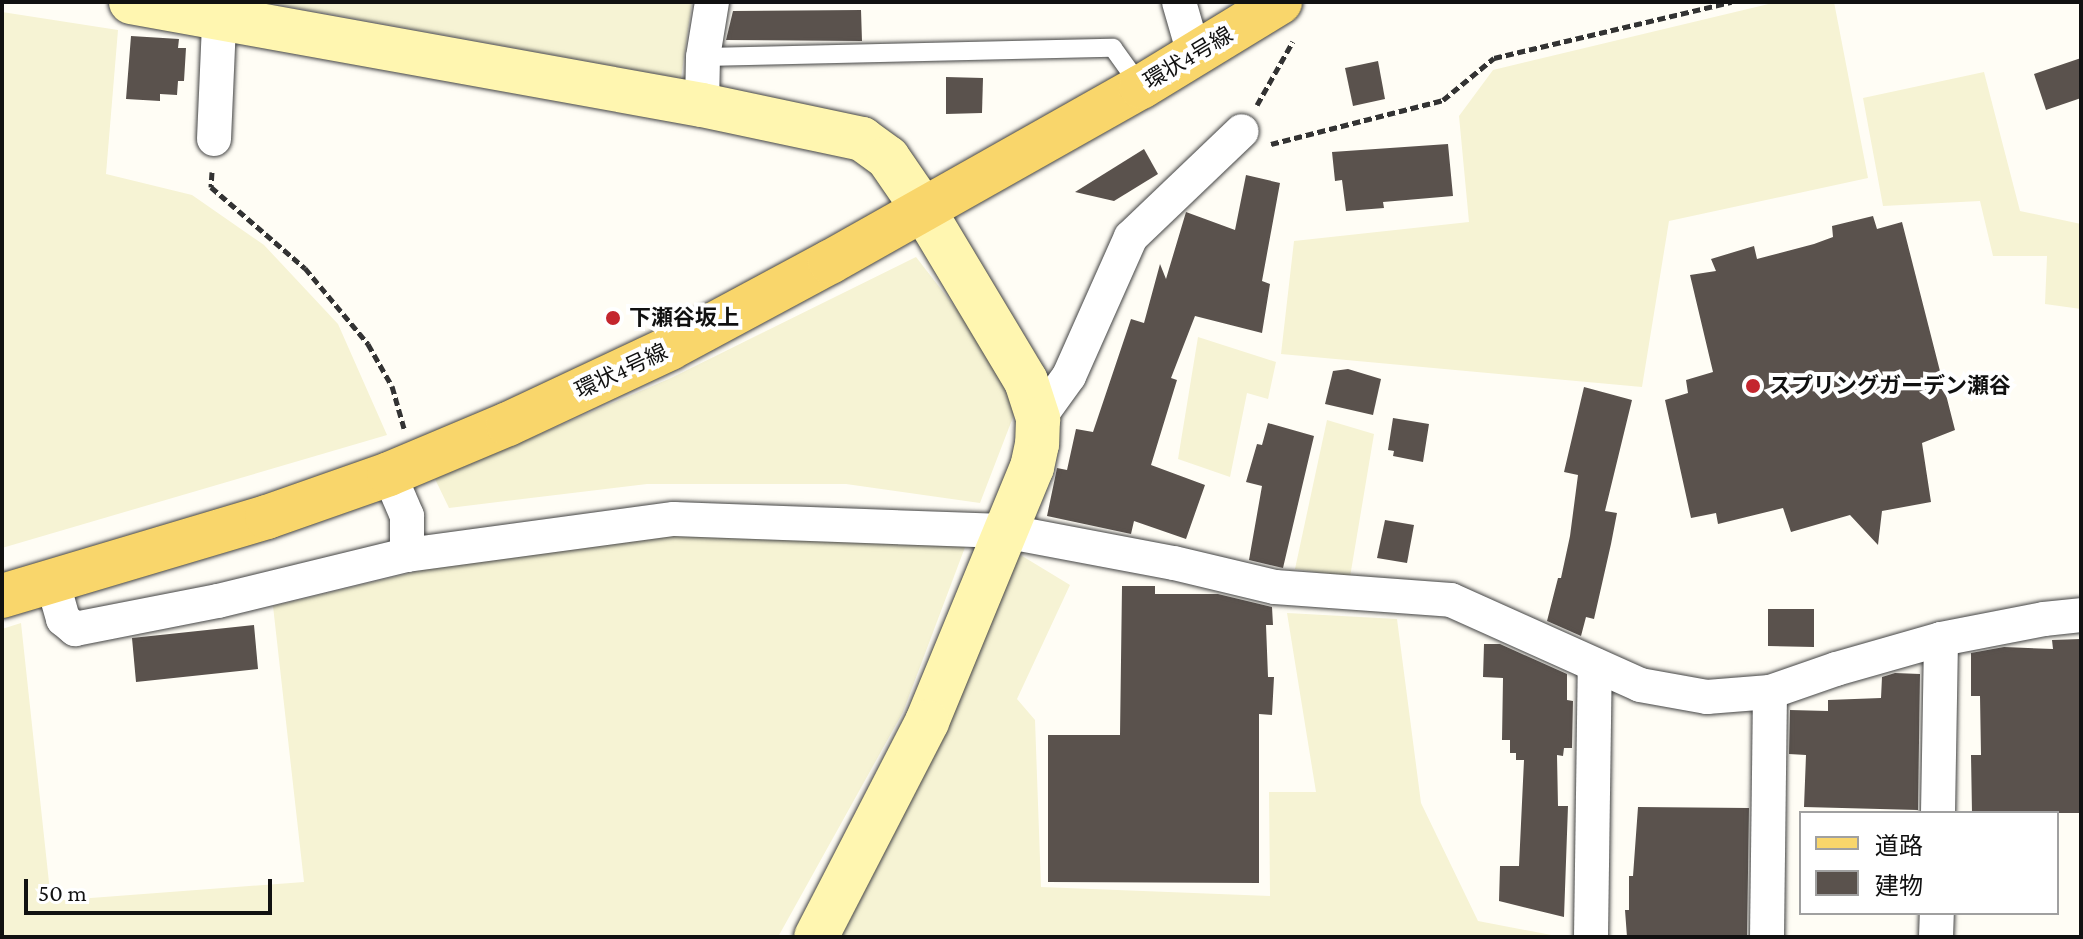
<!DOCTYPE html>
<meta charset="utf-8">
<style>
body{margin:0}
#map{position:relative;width:2083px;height:939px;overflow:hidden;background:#fffdf5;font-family:"Crimson Pro","Noto Sans JP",serif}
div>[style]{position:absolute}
.farmland>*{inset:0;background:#f6f3d4}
.building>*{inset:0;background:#5a524d}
.path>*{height:5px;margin-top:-2.5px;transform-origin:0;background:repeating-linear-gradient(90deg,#333 0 8px,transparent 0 12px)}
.roads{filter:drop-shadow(0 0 2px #444) drop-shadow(0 0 2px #444)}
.lane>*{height:18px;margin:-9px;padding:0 9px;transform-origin:9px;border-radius:9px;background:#fff}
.street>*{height:34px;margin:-17px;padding:0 17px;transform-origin:17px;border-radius:17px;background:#fff}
.secondary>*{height:44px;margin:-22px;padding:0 22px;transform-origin:22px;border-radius:22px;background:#fff6b0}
.primary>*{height:44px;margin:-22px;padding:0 22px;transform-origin:22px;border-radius:22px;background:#f9d66b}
.dots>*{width:22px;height:22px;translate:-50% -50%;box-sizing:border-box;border:4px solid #fff;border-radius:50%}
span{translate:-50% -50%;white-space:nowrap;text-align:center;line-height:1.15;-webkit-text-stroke:8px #fff;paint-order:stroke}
.street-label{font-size:22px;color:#111}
.poi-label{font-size:22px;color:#111;font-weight:700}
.left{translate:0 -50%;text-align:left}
.frame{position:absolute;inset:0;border:4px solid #111;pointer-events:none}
.legend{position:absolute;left:1799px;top:811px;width:260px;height:104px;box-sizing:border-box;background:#fff;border:2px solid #a0a0a0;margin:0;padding:10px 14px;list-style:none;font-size:24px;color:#111}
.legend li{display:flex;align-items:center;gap:16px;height:40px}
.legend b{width:40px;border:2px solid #a0a0a0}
.scale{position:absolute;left:24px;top:879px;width:248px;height:36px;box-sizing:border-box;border:4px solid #111;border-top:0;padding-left:10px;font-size:24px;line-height:28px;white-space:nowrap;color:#111;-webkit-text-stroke:6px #fff;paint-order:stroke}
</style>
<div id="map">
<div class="farmland">
<div style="clip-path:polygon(265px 2px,692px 2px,681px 78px)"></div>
<div style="clip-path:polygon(1777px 2px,1834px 2px,1868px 178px,1669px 221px,1642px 387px,1281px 354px,1294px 241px,1469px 222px,1459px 116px,1493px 70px)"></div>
<div style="clip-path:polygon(2px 12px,118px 30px,106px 174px,192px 195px,264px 245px,338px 324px,387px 435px,2px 548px)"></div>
<div style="clip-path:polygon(1984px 72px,2020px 211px,2081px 224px,2081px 309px,2045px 304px,2047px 256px,1993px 256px,1980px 201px,1883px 206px,1863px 98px)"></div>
<div style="clip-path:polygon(916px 257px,986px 347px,1015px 412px,980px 503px,846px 484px,647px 484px,449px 508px,435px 479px,671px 378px)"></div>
<div style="clip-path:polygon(1198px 337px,1276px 362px,1268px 399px,1247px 393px,1230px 477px,1178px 459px)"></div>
<div style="clip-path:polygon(1327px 420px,1374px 434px,1350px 577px,1295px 569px)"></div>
<div style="clip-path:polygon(632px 528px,970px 534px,903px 712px,778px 937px,2px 937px,2px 629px,21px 623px,51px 901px,304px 882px,273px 606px,501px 551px)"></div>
<div style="clip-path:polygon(1014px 551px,1070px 585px,1017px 699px,1035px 720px,1041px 887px,1270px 896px,1269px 792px,1316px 792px,1287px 613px,1397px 619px,1421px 803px,1478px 921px,1562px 937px,836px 937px)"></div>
</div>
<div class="building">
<div style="clip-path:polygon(861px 10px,862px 41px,726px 40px,733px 11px)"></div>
<div style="clip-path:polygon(131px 36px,179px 39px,178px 48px,186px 48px,184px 81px,178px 81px,177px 95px,160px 94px,160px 101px,126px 99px)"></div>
<div style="clip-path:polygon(2081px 58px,2081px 98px,2046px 110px,2034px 74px)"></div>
<div style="clip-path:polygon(1378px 61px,1385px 99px,1353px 106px,1345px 68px)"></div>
<div style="clip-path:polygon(946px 77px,983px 78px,982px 113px,946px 114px)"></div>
<div style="clip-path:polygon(1448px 144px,1453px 196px,1383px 202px,1384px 208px,1346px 211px,1342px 180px,1335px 181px,1332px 152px)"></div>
<div style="clip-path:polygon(1144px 149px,1158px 174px,1114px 201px,1075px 192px)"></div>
<div style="clip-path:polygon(1246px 175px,1280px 183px,1262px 281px,1270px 284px,1262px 333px,1195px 316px,1171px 378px,1177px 380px,1151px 465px,1205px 485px,1186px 539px,1134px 521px,1131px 534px,1047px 516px,1057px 468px,1067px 470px,1076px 429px,1093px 432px,1131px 319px,1144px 323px,1160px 264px,1166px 279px,1186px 212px,1235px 230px)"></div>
<div style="clip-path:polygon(1873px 216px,1877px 229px,1902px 222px,1955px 430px,1922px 443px,1931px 502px,1882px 511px,1878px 545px,1850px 515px,1791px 532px,1783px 508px,1718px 524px,1716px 513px,1691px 518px,1665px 400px,1688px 393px,1686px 380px,1713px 372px,1690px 275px,1716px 271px,1711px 259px,1754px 246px,1757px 259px,1814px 244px,1833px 237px,1832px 226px)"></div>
<div style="clip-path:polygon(1348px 369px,1381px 379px,1373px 415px,1325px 404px,1333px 371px)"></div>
<div style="clip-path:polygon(1584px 387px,1632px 400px,1605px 511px,1617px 513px,1611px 544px,1594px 619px,1586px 617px,1581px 636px,1547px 621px,1558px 578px,1561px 578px,1570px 536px,1578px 475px,1564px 472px)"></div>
<div style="clip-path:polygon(1393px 418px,1429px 424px,1423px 462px,1393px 456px,1394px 451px,1388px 450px)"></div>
<div style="clip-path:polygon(1268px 423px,1314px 436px,1283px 568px,1249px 560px,1262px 486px,1246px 482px,1257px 444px,1262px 445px)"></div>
<div style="clip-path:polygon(1385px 520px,1414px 525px,1407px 563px,1377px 558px)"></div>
<div style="clip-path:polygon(1122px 586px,1155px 586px,1155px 594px,1218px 594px,1272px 607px,1273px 625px,1266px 625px,1268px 677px,1274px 677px,1272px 715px,1259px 714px,1259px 883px,1048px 882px,1048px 735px,1120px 735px)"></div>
<div style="clip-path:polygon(1768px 609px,1814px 609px,1814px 647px,1768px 646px)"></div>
<div style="clip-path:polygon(254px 625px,258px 669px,136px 682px,132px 638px)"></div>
<div style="clip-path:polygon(2081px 639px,2081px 813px,1972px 813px,1971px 755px,1981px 755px,1980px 696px,1971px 696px,1971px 653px,2004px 647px,2053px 649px,2052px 640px)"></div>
<div style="clip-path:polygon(1484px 644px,1500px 644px,1567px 674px,1567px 700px,1573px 701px,1572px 748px,1564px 748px,1563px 756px,1557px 755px,1558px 806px,1568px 806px,1564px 917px,1499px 901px,1500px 866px,1519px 866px,1524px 760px,1516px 760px,1516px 753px,1510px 753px,1510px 740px,1502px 740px,1503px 678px,1483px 677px)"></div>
<div style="clip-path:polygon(1895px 673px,1920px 674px,1918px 810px,1804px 807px,1806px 755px,1789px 754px,1790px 710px,1828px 711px,1828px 700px,1881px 698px,1882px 677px)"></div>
<div style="clip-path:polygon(1638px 807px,1749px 808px,1747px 937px,1627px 937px,1625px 910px,1629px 910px,1629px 876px,1633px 876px)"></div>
</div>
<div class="path">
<div style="left:1257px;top:105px;width:73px;rotate:-60.6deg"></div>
<div style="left:1271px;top:144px;width:178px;rotate:-14.3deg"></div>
<div style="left:1443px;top:100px;width:66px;rotate:-39.5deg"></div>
<div style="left:1494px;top:58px;width:244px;rotate:-13.3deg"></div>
<div style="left:212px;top:172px;width:15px;rotate:94deg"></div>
<div style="left:211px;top:187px;width:124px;rotate:40.8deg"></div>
<div style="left:305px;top:268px;width:99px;rotate:50.3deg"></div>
<div style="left:368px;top:344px;width:48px;rotate:60.3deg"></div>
<div style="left:392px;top:386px;width:44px;rotate:74.1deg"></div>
</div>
<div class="roads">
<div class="lane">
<div style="left:703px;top:57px;width:410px;rotate:-1.3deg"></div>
<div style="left:1113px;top:48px;width:48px;rotate:54.3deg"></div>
</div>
<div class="street">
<div style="left:1179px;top:2px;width:54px;rotate:73.9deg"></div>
<div style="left:702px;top:105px;width:48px;rotate:-88.8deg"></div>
<div style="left:703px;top:57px;width:56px;rotate:-80.7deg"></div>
<div style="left:214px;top:139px;width:137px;rotate:-87.5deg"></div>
<div style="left:1038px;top:419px;width:53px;rotate:-54.2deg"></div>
<div style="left:1069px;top:376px;width:152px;rotate:-66deg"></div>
<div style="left:1131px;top:237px;width:153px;rotate:-43.7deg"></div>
<div style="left:389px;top:474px;width:46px;rotate:66.8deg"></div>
<div style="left:407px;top:516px;width:39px;rotate:90deg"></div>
<div style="left:52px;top:580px;width:41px;rotate:74.2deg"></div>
<div style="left:63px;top:619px;width:16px;rotate:40deg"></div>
<div style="left:75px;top:629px;width:146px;rotate:-11.1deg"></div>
<div style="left:218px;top:601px;width:195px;rotate:-13.7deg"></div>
<div style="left:407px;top:555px;width:269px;rotate:-7.7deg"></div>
<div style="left:674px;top:519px;width:330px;rotate:2.1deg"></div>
<div style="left:1004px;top:531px;width:173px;rotate:10.7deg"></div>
<div style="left:1174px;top:563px;width:104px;rotate:13.4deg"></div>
<div style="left:1275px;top:587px;width:176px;rotate:4.2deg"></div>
<div style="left:1451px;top:600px;width:207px;rotate:24.2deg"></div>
<div style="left:1640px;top:685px;width:68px;rotate:10.2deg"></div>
<div style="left:1707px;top:697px;width:63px;rotate:-4.5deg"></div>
<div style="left:1770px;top:692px;width:70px;rotate:-19.2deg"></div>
<div style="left:1836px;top:669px;width:109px;rotate:-15.9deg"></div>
<div style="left:1941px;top:639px;width:105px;rotate:-11deg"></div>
<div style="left:2044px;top:619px;width:37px;rotate:-6deg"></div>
<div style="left:1938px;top:813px;width:174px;rotate:-89deg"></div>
<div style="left:1591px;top:937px;width:272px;rotate:-89.2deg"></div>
<div style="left:1767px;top:937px;width:245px;rotate:-89.3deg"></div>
<div style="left:1936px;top:937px;width:24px;rotate:-88deg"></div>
</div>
<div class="secondary">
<div style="left:131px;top:2px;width:580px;rotate:10.23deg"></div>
<div style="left:702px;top:105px;width:164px;rotate:12deg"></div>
<div style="left:862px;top:139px;width:32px;rotate:36deg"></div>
<div style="left:888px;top:158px;width:62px;rotate:55.5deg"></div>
<div style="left:923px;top:209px;width:200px;rotate:59.1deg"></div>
<div style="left:1026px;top:381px;width:40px;rotate:72deg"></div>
<div style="left:1038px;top:419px;width:25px;rotate:92deg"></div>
<div style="left:1037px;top:444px;width:24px;rotate:102deg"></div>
<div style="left:1032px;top:467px;width:276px;rotate:112.4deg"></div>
<div style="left:927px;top:722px;width:242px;rotate:117.3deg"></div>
</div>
<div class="primary">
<div style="left:2px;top:596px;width:277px;rotate:-16.6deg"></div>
<div style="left:267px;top:517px;width:129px;rotate:-19.4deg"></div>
<div style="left:389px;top:474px;width:129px;rotate:-22.8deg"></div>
<div style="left:508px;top:424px;width:179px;rotate:-25.1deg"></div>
<div style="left:670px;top:348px;width:182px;rotate:-28.3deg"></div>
<div style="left:830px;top:262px;width:357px;rotate:-29.4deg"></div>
<div style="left:1141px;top:87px;width:163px;rotate:-31.4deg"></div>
</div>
</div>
<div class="dots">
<div style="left:613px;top:318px;background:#c4262e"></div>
<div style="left:1753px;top:386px;background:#c4262e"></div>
</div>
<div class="street-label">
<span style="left:1188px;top:58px;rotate:-31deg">環状4号線</span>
<span style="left:621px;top:371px;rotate:-25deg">環状4号線</span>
</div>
<div class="poi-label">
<span class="left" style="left:629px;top:318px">下瀬谷坂上</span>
<span class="left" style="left:1769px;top:386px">スプリングガーデン瀬谷</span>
</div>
<div class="frame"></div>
<ul class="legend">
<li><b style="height:10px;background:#f9d66b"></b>道路</li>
<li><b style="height:22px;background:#5a524d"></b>建物</li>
</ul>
<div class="scale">50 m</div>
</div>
